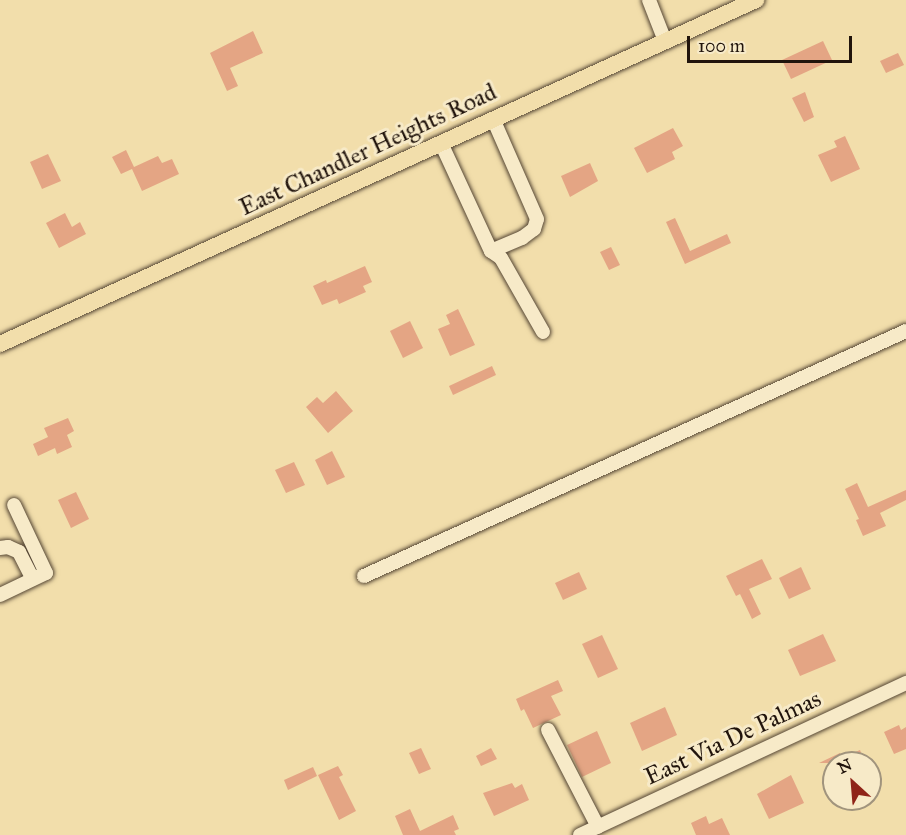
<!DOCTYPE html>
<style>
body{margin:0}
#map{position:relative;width:906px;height:835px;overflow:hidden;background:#f2deab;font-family:"IM FELL Great Primer",serif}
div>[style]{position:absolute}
.building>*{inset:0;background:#e4a584}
.roads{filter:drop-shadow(0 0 2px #554634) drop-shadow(0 0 2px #554634)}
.minor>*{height:14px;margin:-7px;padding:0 7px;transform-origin:7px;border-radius:7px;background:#f7eac8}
.major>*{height:16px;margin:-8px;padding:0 8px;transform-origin:8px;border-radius:8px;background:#f2deab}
span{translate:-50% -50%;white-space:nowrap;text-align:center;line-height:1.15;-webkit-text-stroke:6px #f7eac8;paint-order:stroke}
.street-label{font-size:24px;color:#21140c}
.north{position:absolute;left:822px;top:751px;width:60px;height:60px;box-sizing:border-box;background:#f7eac8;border:2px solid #a1947d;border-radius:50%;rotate:334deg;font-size:16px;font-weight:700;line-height:24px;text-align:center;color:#21140c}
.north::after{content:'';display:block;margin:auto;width:21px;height:27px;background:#8f2418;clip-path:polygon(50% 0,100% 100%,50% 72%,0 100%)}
.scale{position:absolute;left:687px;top:36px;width:165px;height:27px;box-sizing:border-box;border:3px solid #21140c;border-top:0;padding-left:8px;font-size:18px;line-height:21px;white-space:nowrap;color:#21140c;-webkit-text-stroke:4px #f7eac8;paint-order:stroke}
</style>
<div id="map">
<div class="building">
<div style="clip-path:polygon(253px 31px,263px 53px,230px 68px,238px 86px,227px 91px,210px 53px)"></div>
<div style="clip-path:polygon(823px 41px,832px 60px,791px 79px,782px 60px)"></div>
<div style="clip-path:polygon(898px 53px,904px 65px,886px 73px,880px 61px)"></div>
<div style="clip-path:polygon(805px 92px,814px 117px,804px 122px,792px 98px)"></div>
<div style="clip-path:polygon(673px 128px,683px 146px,672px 152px,675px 159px,647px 173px,634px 148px)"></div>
<div style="clip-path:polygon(845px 136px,860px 169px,831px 182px,818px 155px,837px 147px,834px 141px)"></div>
<div style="clip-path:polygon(126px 150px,134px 167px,158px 156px,162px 163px,172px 159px,179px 174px,142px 191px,132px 169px,121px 174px,112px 157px)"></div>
<div style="clip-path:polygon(48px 154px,61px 181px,42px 189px,30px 162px)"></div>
<div style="clip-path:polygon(590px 163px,598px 181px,570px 197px,561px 176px)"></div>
<div style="clip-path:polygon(65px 213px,72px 227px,80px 222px,86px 234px,59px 248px,46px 223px)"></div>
<div style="clip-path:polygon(675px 218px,690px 251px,727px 234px,731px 243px,685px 264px,666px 222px)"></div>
<div style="clip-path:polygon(611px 247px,620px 265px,609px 270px,600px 252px)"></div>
<div style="clip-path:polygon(365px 266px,372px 282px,363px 286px,366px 292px,339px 304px,337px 299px,322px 305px,313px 286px,326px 280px,327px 283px)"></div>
<div style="clip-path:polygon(458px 309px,475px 345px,450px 356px,438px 329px,450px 324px,446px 315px)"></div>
<div style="clip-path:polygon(410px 321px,423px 348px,403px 358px,390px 331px)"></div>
<div style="clip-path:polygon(492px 366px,496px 375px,453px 395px,449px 386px)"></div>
<div style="clip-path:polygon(336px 391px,353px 411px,328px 433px,306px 407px,317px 397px,323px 403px)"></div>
<div style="clip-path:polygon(68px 418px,74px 431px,67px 435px,72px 447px,57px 454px,55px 448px,38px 456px,33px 444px,48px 437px,44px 428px)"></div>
<div style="clip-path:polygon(332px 451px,345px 477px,327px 485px,315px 460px)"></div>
<div style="clip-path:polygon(294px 462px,305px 485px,286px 493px,275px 470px)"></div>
<div style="clip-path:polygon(857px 483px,868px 507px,906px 490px,906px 500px,880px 513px,886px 526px,863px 536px,856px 520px,859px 519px,845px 489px)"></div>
<div style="clip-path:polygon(76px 492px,89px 519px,71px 528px,58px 500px)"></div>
<div style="clip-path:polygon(762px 559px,772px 579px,749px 589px,761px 614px,752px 619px,740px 594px,736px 596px,726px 576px)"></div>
<div style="clip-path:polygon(801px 567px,811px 589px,789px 599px,779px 578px)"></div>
<div style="clip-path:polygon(579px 572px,587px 589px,563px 600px,555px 583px)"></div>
<div style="clip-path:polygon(823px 634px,836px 661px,800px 676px,788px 650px)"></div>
<div style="clip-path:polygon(602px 635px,618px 669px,598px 678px,582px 644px)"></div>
<div style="clip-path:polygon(558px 680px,563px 691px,551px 696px,561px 715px,533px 728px,524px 709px,521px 711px,516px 699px)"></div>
<div style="clip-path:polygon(665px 707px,677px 735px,642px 751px,630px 723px)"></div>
<div style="clip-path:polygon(899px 725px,901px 730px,906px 727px,906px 749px,894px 754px,884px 732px)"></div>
<div style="clip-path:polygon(597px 731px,611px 763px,582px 777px,567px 745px)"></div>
<div style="clip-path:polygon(421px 748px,431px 769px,419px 774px,409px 753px)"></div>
<div style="clip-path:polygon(491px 748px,497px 759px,481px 766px,476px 756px)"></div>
<div style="clip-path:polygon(860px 750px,865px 763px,819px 763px,840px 753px,842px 758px)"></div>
<div style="clip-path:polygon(338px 766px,343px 775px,339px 777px,356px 811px,339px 820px,318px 775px)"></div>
<div style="clip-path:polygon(313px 767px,317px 776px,288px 790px,284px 780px)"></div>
<div style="clip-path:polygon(791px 775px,804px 803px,769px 819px,757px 794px)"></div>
<div style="clip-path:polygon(512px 783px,515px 788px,522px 784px,529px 800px,494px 816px,483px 793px)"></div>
<div style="clip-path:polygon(410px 809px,420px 831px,453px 815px,459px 829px,454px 831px,456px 835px,403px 835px,395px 816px)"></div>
<div style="clip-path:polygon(706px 816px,709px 824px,722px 818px,730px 835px,696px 835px,691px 823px)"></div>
</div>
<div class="roads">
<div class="minor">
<div style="left:649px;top:0;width:44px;rotate:68.7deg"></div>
<div style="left:441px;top:143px;width:119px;rotate:65.2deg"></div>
<div style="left:491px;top:251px;width:12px;rotate:35deg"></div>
<div style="left:501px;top:258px;width:85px;rotate:60.4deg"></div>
<div style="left:491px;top:251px;width:34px;rotate:-23deg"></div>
<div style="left:522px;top:238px;width:15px;rotate:-37deg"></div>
<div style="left:534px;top:229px;width:10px;rotate:-73deg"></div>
<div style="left:537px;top:219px;width:109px;rotate:-113.7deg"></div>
<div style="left:0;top:548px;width:8px;rotate:-7deg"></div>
<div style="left:8px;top:547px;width:12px;rotate:24deg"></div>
<div style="left:19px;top:552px;width:30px;rotate:63deg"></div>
<div style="left:364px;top:576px;width:595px;rotate:-24.32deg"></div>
<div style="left:0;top:595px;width:51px;rotate:-25.6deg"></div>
<div style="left:46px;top:573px;width:75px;rotate:-115.2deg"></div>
<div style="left:548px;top:730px;width:109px;rotate:62.7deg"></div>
<div style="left:580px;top:835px;width:360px;rotate:-25deg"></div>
</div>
<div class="major">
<div style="left:0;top:344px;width:831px;rotate:-24.47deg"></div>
</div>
</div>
<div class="street-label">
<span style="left:368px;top:150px;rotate:-25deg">East Chandler Heights Road</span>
<span style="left:733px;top:738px;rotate:-25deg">East Via De Palmas</span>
</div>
<div class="north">N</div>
<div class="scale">100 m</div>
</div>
